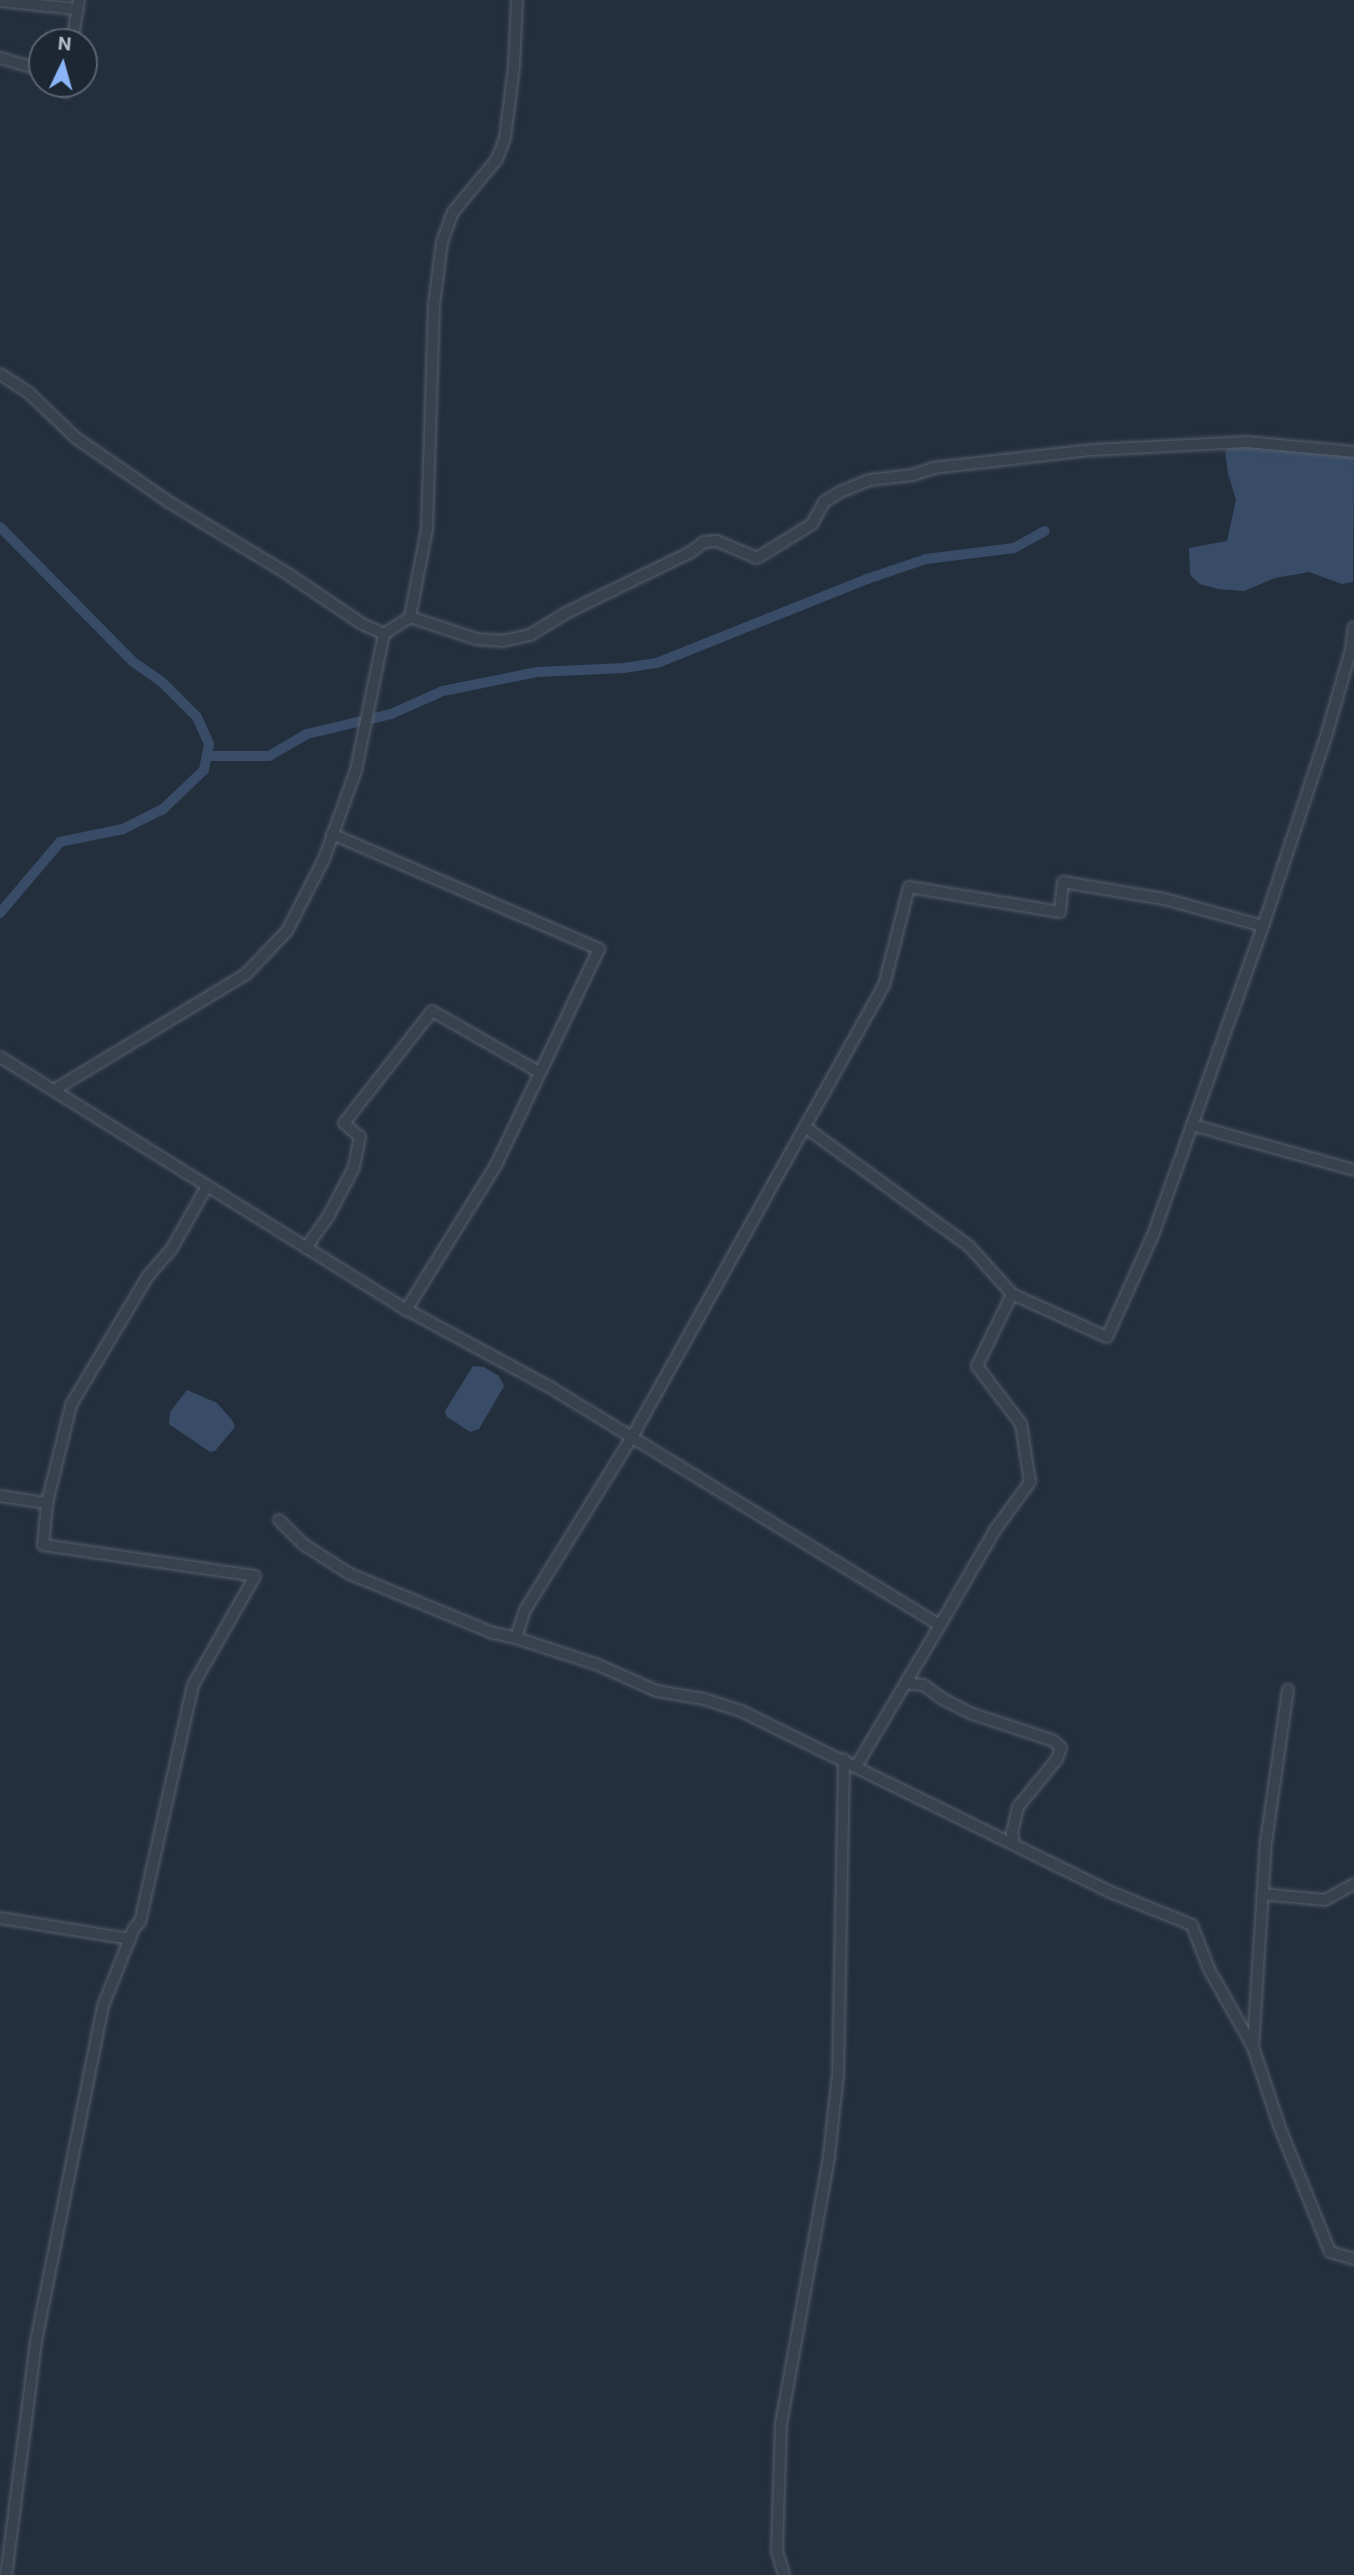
<!DOCTYPE html>
<style>
body{margin:0}
#map{position:relative;width:1354px;height:2575px;overflow:hidden;background:#242f3e;font-family:Roboto,sans-serif}
div>[style]{position:absolute}
.water>*{inset:0;background:#394c67}
.canal>*{height:10px;margin:-5px;padding:0 5px;transform-origin:5px;border-radius:5px;background:#394c67}
.roads{filter:drop-shadow(0 0 2px #565f6c) drop-shadow(0 0 2px #565f6c)}
.minor>*{height:10px;margin:-5px;padding:0 5px;transform-origin:5px;border-radius:5px;background:#38414e}
span{translate:-50% -50%;white-space:nowrap;text-align:center;line-height:1.15;-webkit-text-stroke:6px #1d2633;paint-order:stroke}
.north{position:absolute;left:28px;top:28px;width:70px;height:70px;box-sizing:border-box;background:#1d2633;border:2px solid #59626f;border-radius:50%;rotate:5deg;font-size:19px;font-weight:700;line-height:28px;text-align:center;color:#b4bcc9}
.north::after{content:'';display:block;margin:auto;width:24px;height:32px;background:#8ab4f8;clip-path:polygon(50% 0,100% 100%,50% 72%,0 100%)}
</style>
<div id="map">
<div class="water">
<div style="clip-path:polygon(1237px 446px,1354px 457px,1353px 582px,1342px 584px,1309px 572px,1275px 578px,1244px 591px,1218px 589px,1200px 584px,1193px 578px,1190px 574px,1189px 548px,1227px 541px,1236px 500px,1228px 474px,1225px 450px)"></div>
<div style="clip-path:polygon(473px 1366px,484px 1367px,499px 1376px,504px 1386px,479px 1429px,470px 1432px,446px 1416px,445px 1411px)"></div>
<div style="clip-path:polygon(187px 1390px,217px 1403px,232px 1420px,235px 1427px,215px 1451px,210px 1452px,169px 1424px,170px 1412px)"></div>
</div>
<div class="canal">
<div style="left:0;top:527px;width:188px;rotate:45.4deg"></div>
<div style="left:132px;top:661px;width:38px;rotate:35deg"></div>
<div style="left:163px;top:683px;width:48px;rotate:45deg"></div>
<div style="left:197px;top:717px;width:30px;rotate:66deg"></div>
<div style="left:209px;top:744px;width:26px;rotate:101deg"></div>
<div style="left:204px;top:770px;width:57px;rotate:136.4deg"></div>
<div style="left:163px;top:809px;width:45px;rotate:153.4deg"></div>
<div style="left:123px;top:829px;width:64px;rotate:168.3deg"></div>
<div style="left:60px;top:842px;width:93px;rotate:130.2deg"></div>
<div style="left:207px;top:756px;width:62px"></div>
<div style="left:269px;top:756px;width:44px;rotate:-30.1deg"></div>
<div style="left:307px;top:734px;width:86px;rotate:-13.4deg"></div>
<div style="left:391px;top:714px;width:57px;rotate:-23.9deg"></div>
<div style="left:443px;top:691px;width:96px;rotate:-11.4deg"></div>
<div style="left:537px;top:672px;width:87px;rotate:-2.6deg"></div>
<div style="left:624px;top:668px;width:33px;rotate:-9deg"></div>
<div style="left:657px;top:663px;width:226px;rotate:-21.8deg"></div>
<div style="left:867px;top:579px;width:62px;rotate:-18.7deg"></div>
<div style="left:926px;top:559px;width:89px;rotate:-7.1deg"></div>
<div style="left:1014px;top:548px;width:35px;rotate:-29deg"></div>
</div>
<div class="roads">
<div class="minor">
<div style="left:0;top:1px;width:77px;rotate:5.9deg"></div>
<div style="left:72px;top:42px;width:43px;rotate:-80.5deg"></div>
<div style="left:0;top:58px;width:44px;rotate:15.9deg"></div>
<div style="left:66px;top:92px;width:8px;rotate:-90deg"></div>
<div style="left:0;top:374px;width:35px;rotate:33deg"></div>
<div style="left:29px;top:393px;width:65px;rotate:43.8deg"></div>
<div style="left:76px;top:438px;width:113px;rotate:34.5deg"></div>
<div style="left:169px;top:502px;width:139px;rotate:31.2deg"></div>
<div style="left:288px;top:574px;width:89px;rotate:34deg"></div>
<div style="left:362px;top:624px;width:24px;rotate:24deg"></div>
<div style="left:384px;top:634px;width:31px;rotate:-33deg"></div>
<div style="left:410px;top:617px;width:90px;rotate:-79.1deg"></div>
<div style="left:427px;top:529px;width:224px;rotate:-88.2deg"></div>
<div style="left:434px;top:305px;width:64px;rotate:-82.8deg"></div>
<div style="left:442px;top:242px;width:32px;rotate:-70deg"></div>
<div style="left:453px;top:212px;width:69px;rotate:-50.3deg"></div>
<div style="left:497px;top:159px;width:22px;rotate:-69deg"></div>
<div style="left:505px;top:138px;width:72px;rotate:-82.8deg"></div>
<div style="left:514px;top:67px;width:67px;rotate:-87.4deg"></div>
<div style="left:410px;top:617px;width:70px;rotate:18.4deg"></div>
<div style="left:476px;top:639px;width:26px;rotate:4deg"></div>
<div style="left:502px;top:641px;width:29px;rotate:-12deg"></div>
<div style="left:530px;top:635px;width:42px;rotate:-31.4deg"></div>
<div style="left:566px;top:613px;width:139px;rotate:-26deg"></div>
<div style="left:691px;top:552px;width:16px;rotate:-38deg"></div>
<div style="left:704px;top:542px;width:13px;rotate:-4deg"></div>
<div style="left:717px;top:541px;width:43px;rotate:23deg"></div>
<div style="left:757px;top:558px;width:65px;rotate:-31.7deg"></div>
<div style="left:812px;top:524px;width:25px;rotate:-61deg"></div>
<div style="left:824px;top:502px;width:19px;rotate:-32deg"></div>
<div style="left:840px;top:492px;width:31px;rotate:-22deg"></div>
<div style="left:869px;top:480px;width:44px;rotate:-6.5deg"></div>
<div style="left:913px;top:475px;width:21px;rotate:-19deg"></div>
<div style="left:933px;top:468px;width:160px;rotate:-6.5deg"></div>
<div style="left:1092px;top:450px;width:155px;rotate:-3deg"></div>
<div style="left:1247px;top:442px;width:107px;rotate:5.3deg"></div>
<div style="left:332px;top:834px;width:291px;rotate:23.3deg"></div>
<div style="left:599px;top:949px;width:239px;rotate:115.5deg"></div>
<div style="left:496px;top:1165px;width:171px;rotate:121.8deg"></div>
<div style="left:1263px;top:926px;width:103px;rotate:-164.7deg"></div>
<div style="left:1164px;top:899px;width:102px;rotate:-170.4deg"></div>
<div style="left:1063px;top:882px;width:30px;rotate:96deg"></div>
<div style="left:1060px;top:912px;width:153px;rotate:-170.6deg"></div>
<div style="left:909px;top:887px;width:101px;rotate:104.3deg"></div>
<div style="left:884px;top:985px;width:518px;rotate:119.14deg"></div>
<div style="left:632px;top:1437px;width:203px;rotate:121.7deg"></div>
<div style="left:525px;top:1610px;width:29px;rotate:108deg"></div>
<div style="left:516px;top:1638px;width:86px;rotate:18.2deg"></div>
<div style="left:598px;top:1665px;width:64px;rotate:23.8deg"></div>
<div style="left:657px;top:1691px;width:48px;rotate:9.7deg"></div>
<div style="left:704px;top:1699px;width:39px;rotate:18deg"></div>
<div style="left:741px;top:1711px;width:409px;rotate:26.1deg"></div>
<div style="left:1108px;top:1891px;width:91px;rotate:22deg"></div>
<div style="left:1192px;top:1925px;width:47px;rotate:68.9deg"></div>
<div style="left:1209px;top:1969px;width:90px;rotate:60.6deg"></div>
<div style="left:1253px;top:2047px;width:85px;rotate:71.6deg"></div>
<div style="left:1280px;top:2128px;width:134px;rotate:68deg"></div>
<div style="left:1330px;top:2252px;width:25px;rotate:16deg"></div>
<div style="left:0;top:1057px;width:469px;rotate:31.9deg"></div>
<div style="left:398px;top:1305px;width:170px;rotate:28.4deg"></div>
<div style="left:548px;top:1386px;width:459px;rotate:31.4deg"></div>
<div style="left:940px;top:1625px;width:110px;rotate:-59.9deg"></div>
<div style="left:995px;top:1530px;width:59px;rotate:-53.9deg"></div>
<div style="left:1030px;top:1482px;width:59px;rotate:-98.8deg"></div>
<div style="left:1021px;top:1424px;width:73px;rotate:-127.2deg"></div>
<div style="left:977px;top:1366px;width:80px;rotate:-64.1deg"></div>
<div style="left:1012px;top:1294px;width:104px;rotate:24.4deg"></div>
<div style="left:1107px;top:1337px;width:112px;rotate:-65.7deg"></div>
<div style="left:1153px;top:1235px;width:328px;rotate:-70.4deg"></div>
<div style="left:1263px;top:926px;width:196px;rotate:-71.6deg"></div>
<div style="left:1325px;top:740px;width:94px;rotate:-73.9deg"></div>
<div style="left:1351px;top:650px;width:23px;rotate:-83deg"></div>
<div style="left:54px;top:1090px;width:224px;rotate:-31.1deg"></div>
<div style="left:246px;top:974px;width:59px;rotate:-46.4deg"></div>
<div style="left:287px;top:931px;width:81px;rotate:-62.8deg"></div>
<div style="left:324px;top:859px;width:95px;rotate:-70.2deg"></div>
<div style="left:356px;top:770px;width:139px;rotate:-78.4deg"></div>
<div style="left:1192px;top:1125px;width:168px;rotate:15.5deg"></div>
<div style="left:805px;top:1127px;width:203px;rotate:36deg"></div>
<div style="left:969px;top:1246px;width:64px;rotate:48.1deg"></div>
<div style="left:306px;top:1248px;width:38px;rotate:-55deg"></div>
<div style="left:328px;top:1217px;width:56px;rotate:-62.5deg"></div>
<div style="left:354px;top:1167px;width:31px;rotate:-79deg"></div>
<div style="left:360px;top:1137px;width:21px;rotate:-139deg"></div>
<div style="left:344px;top:1123px;width:142px;rotate:-51.8deg"></div>
<div style="left:432px;top:1011px;width:123px;rotate:29.7deg"></div>
<div style="left:0;top:1496px;width:48px;rotate:8.5deg"></div>
<div style="left:47px;top:1503px;width:42px;rotate:95.4deg"></div>
<div style="left:43px;top:1545px;width:214px;rotate:8.3deg"></div>
<div style="left:255px;top:1576px;width:125px;rotate:119.6deg"></div>
<div style="left:193px;top:1685px;width:243px;rotate:102.6deg"></div>
<div style="left:140px;top:1922px;width:8px;rotate:135deg"></div>
<div style="left:134px;top:1928px;width:84px;rotate:111.7deg"></div>
<div style="left:103px;top:2006px;width:343px;rotate:101.3deg"></div>
<div style="left:36px;top:2342px;width:235px;rotate:97.3deg"></div>
<div style="left:47px;top:1503px;width:101px;rotate:-76.2deg"></div>
<div style="left:71px;top:1405px;width:150px;rotate:-59.2deg"></div>
<div style="left:148px;top:1276px;width:35px;rotate:-49deg"></div>
<div style="left:171px;top:1250px;width:73px;rotate:-60.6deg"></div>
<div style="left:279px;top:1520px;width:34px;rotate:45deg"></div>
<div style="left:303px;top:1544px;width:56px;rotate:32.6deg"></div>
<div style="left:350px;top:1574px;width:155px;rotate:22.4deg"></div>
<div style="left:493px;top:1633px;width:24px;rotate:12deg"></div>
<div style="left:908px;top:1678px;width:7px;rotate:56deg"></div>
<div style="left:912px;top:1684px;width:12px;rotate:5deg"></div>
<div style="left:924px;top:1685px;width:21px;rotate:37deg"></div>
<div style="left:941px;top:1698px;width:36px;rotate:27deg"></div>
<div style="left:973px;top:1714px;width:85px;rotate:18.4deg"></div>
<div style="left:1054px;top:1741px;width:10px;rotate:45deg"></div>
<div style="left:1061px;top:1748px;width:12px;rotate:110deg"></div>
<div style="left:1057px;top:1759px;width:62px;rotate:129.1deg"></div>
<div style="left:1018px;top:1807px;width:26px;rotate:103deg"></div>
<div style="left:1012px;top:1832px;width:12px;rotate:81deg"></div>
<div style="left:857px;top:1765px;width:163px;rotate:-59.3deg"></div>
<div style="left:1262px;top:1894px;width:63px;rotate:5.4deg"></div>
<div style="left:1325px;top:1900px;width:33px;rotate:-29deg"></div>
<div style="left:0;top:1918px;width:132px;rotate:9.2deg"></div>
<div style="left:1253px;top:2047px;width:205px;rotate:-86.4deg"></div>
<div style="left:1266px;top:1842px;width:154px;rotate:-81.8deg"></div>
<div style="left:784px;top:2575px;width:26px;rotate:-106deg"></div>
<div style="left:777px;top:2550px;width:126px;rotate:-88.2deg"></div>
<div style="left:781px;top:2424px;width:272px;rotate:-79.8deg"></div>
<div style="left:829px;top:2156px;width:81px;rotate:-83.7deg"></div>
<div style="left:838px;top:2075px;width:316px;rotate:-88.9deg"></div>
</div>
</div>
<div class="north">N</div>
</div>
